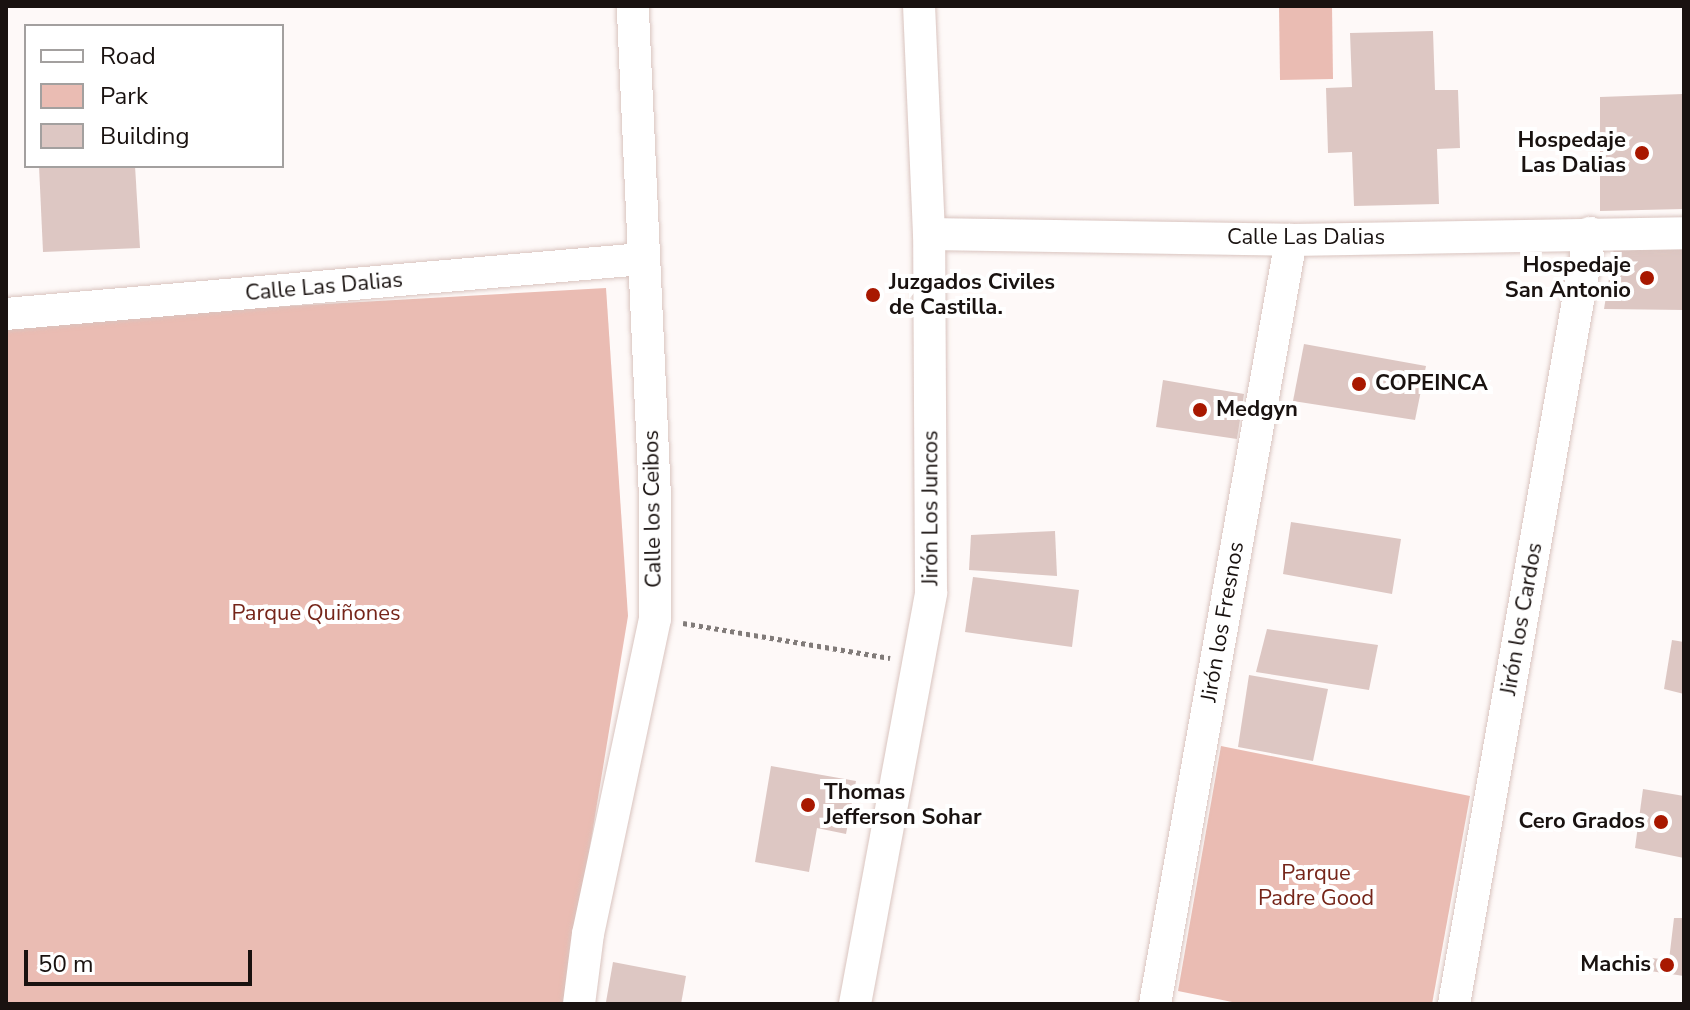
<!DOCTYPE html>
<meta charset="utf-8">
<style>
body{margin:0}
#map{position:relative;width:1690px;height:1010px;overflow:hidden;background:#fef9f8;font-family:"Nunito Sans",sans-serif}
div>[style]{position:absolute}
.green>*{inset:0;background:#eabcb3}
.building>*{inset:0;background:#ddc7c3}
.path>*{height:5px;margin-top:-2.5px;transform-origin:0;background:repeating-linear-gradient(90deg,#817b79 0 4px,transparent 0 8px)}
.roads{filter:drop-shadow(0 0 2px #d9c4bf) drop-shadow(0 0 2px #d9c4bf)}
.minor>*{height:32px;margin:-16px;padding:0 16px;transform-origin:16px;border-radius:16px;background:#fff}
.dots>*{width:22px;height:22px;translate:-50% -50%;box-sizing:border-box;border:4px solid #fff;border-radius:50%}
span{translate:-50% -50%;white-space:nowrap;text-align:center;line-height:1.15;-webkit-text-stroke:8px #fff;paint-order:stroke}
.poi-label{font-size:22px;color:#191210;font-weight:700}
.right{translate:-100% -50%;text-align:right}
.left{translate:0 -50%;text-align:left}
.street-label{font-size:22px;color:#191210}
.park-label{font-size:22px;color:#752519}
.frame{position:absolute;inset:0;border:8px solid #191210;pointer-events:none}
.legend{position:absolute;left:24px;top:24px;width:260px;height:144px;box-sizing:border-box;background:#fff;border:2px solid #a3a09f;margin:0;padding:10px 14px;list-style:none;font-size:24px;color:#191210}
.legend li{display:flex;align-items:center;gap:16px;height:40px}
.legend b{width:40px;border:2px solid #a3a09f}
.scale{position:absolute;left:24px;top:950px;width:228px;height:36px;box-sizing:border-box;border:4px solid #191210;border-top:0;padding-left:10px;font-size:24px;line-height:28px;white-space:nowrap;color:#191210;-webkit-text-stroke:6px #fff;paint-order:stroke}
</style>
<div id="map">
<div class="green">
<div style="clip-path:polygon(1279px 6px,1332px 6px,1333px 79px,1280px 80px)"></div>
<div style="clip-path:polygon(606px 288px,628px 616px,564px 1004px,6px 1004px,8px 322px)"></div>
<div style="clip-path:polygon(1221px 746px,1470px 796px,1432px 1004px,1242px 1004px,1178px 991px)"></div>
</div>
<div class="building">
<div style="clip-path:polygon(1433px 31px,1435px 90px,1458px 90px,1460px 148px,1437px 149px,1439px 204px,1354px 206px,1352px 152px,1328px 153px,1326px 88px,1352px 87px,1350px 33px)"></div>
<div style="clip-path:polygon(1683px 94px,1683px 209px,1600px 211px,1600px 97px)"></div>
<div style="clip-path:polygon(39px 166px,135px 166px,140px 248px,43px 252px)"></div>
<div style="clip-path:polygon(1614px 248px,1684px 248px,1684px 310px,1604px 309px)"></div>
<div style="clip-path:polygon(1304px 344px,1426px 366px,1415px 420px,1293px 401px)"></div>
<div style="clip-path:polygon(1163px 380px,1244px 394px,1237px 439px,1156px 427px)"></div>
<div style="clip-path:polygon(1291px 522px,1401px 539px,1392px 594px,1283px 574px)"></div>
<div style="clip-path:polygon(1055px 531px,1057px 576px,969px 570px,971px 535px)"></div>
<div style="clip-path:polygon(973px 577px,1079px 590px,1072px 647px,965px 632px)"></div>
<div style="clip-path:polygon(1267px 629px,1378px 645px,1369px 690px,1256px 672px)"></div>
<div style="clip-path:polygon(1672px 640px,1684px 642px,1684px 694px,1664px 689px)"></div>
<div style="clip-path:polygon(1249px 675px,1328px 689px,1313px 761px,1238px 747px)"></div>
<div style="clip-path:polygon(771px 766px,856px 781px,846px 834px,817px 828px,809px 872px,755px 862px)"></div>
<div style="clip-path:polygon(1643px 789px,1684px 796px,1684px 858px,1635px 848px)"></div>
<div style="clip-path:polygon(1674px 918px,1684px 918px,1684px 976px,1650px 971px,1652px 958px,1669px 960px)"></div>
<div style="clip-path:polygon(613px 962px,686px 976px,681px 1004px,606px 1002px)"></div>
</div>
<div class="path">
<div style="left:683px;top:623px;width:210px;rotate:9.6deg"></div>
</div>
<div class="roads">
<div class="minor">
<div style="left:929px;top:234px;width:362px;rotate:0.9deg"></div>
<div style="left:1291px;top:240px;width:393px;rotate:-1deg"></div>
<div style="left:6px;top:314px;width:638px;rotate:-4.94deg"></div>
<div style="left:579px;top:1004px;width:71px;rotate:-82.7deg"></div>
<div style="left:588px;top:934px;width:322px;rotate:-78deg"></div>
<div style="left:655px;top:619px;width:122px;rotate:-90deg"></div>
<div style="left:655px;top:497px;width:491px;rotate:-92.6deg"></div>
<div style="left:855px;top:1004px;width:418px;rotate:-79.5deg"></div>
<div style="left:931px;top:593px;width:359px;rotate:-90.3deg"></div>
<div style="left:929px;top:234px;width:228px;rotate:-92.5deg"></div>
<div style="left:1155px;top:1004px;width:776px;rotate:-79.91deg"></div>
<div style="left:1454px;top:1004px;width:783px;rotate:-80deg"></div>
</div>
</div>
<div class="dots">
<div style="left:1642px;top:153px;background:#a81800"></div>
<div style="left:1647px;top:278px;background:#a81800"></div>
<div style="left:873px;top:295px;background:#a81800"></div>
<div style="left:1359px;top:384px;background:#a81800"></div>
<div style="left:1200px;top:410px;background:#a81800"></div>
<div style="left:808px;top:805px;background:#a81800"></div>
<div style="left:1661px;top:822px;background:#a81800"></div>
<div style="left:1667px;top:965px;background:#a81800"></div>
</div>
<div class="poi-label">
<span class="right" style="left:1626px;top:153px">Hospedaje<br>Las Dalias</span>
<span class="right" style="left:1631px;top:278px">Hospedaje<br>San Antonio</span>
<span class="left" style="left:889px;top:295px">Juzgados Civiles<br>de Castilla.</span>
<span class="left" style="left:1375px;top:384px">COPEINCA</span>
<span class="left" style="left:1216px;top:410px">Medgyn</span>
<span class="left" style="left:824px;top:805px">Thomas<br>Jefferson Sohar</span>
<span class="right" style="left:1645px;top:822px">Cero Grados</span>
<span class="right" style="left:1651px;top:965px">Machis</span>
</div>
<div class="street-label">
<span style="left:1306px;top:238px">Calle Las Dalias</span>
<span style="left:324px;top:287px;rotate:-5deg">Calle Las Dalias</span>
<span style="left:931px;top:508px;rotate:-90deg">Jirón Los Juncos</span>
<span style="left:653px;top:509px;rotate:-91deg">Calle los Ceibos</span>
<span style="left:1522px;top:619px;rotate:-80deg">Jirón los Cardos</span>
<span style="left:1223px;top:622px;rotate:-80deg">Jirón los Fresnos</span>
</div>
<div class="park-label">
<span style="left:316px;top:614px">Parque Quiñones</span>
<span style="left:1316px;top:886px">Parque<br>Padre Good</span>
</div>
<div class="frame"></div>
<ul class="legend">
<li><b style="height:10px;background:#fff"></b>Road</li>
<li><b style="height:22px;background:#eabcb3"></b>Park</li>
<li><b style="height:22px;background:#ddc7c3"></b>Building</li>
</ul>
<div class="scale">50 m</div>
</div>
